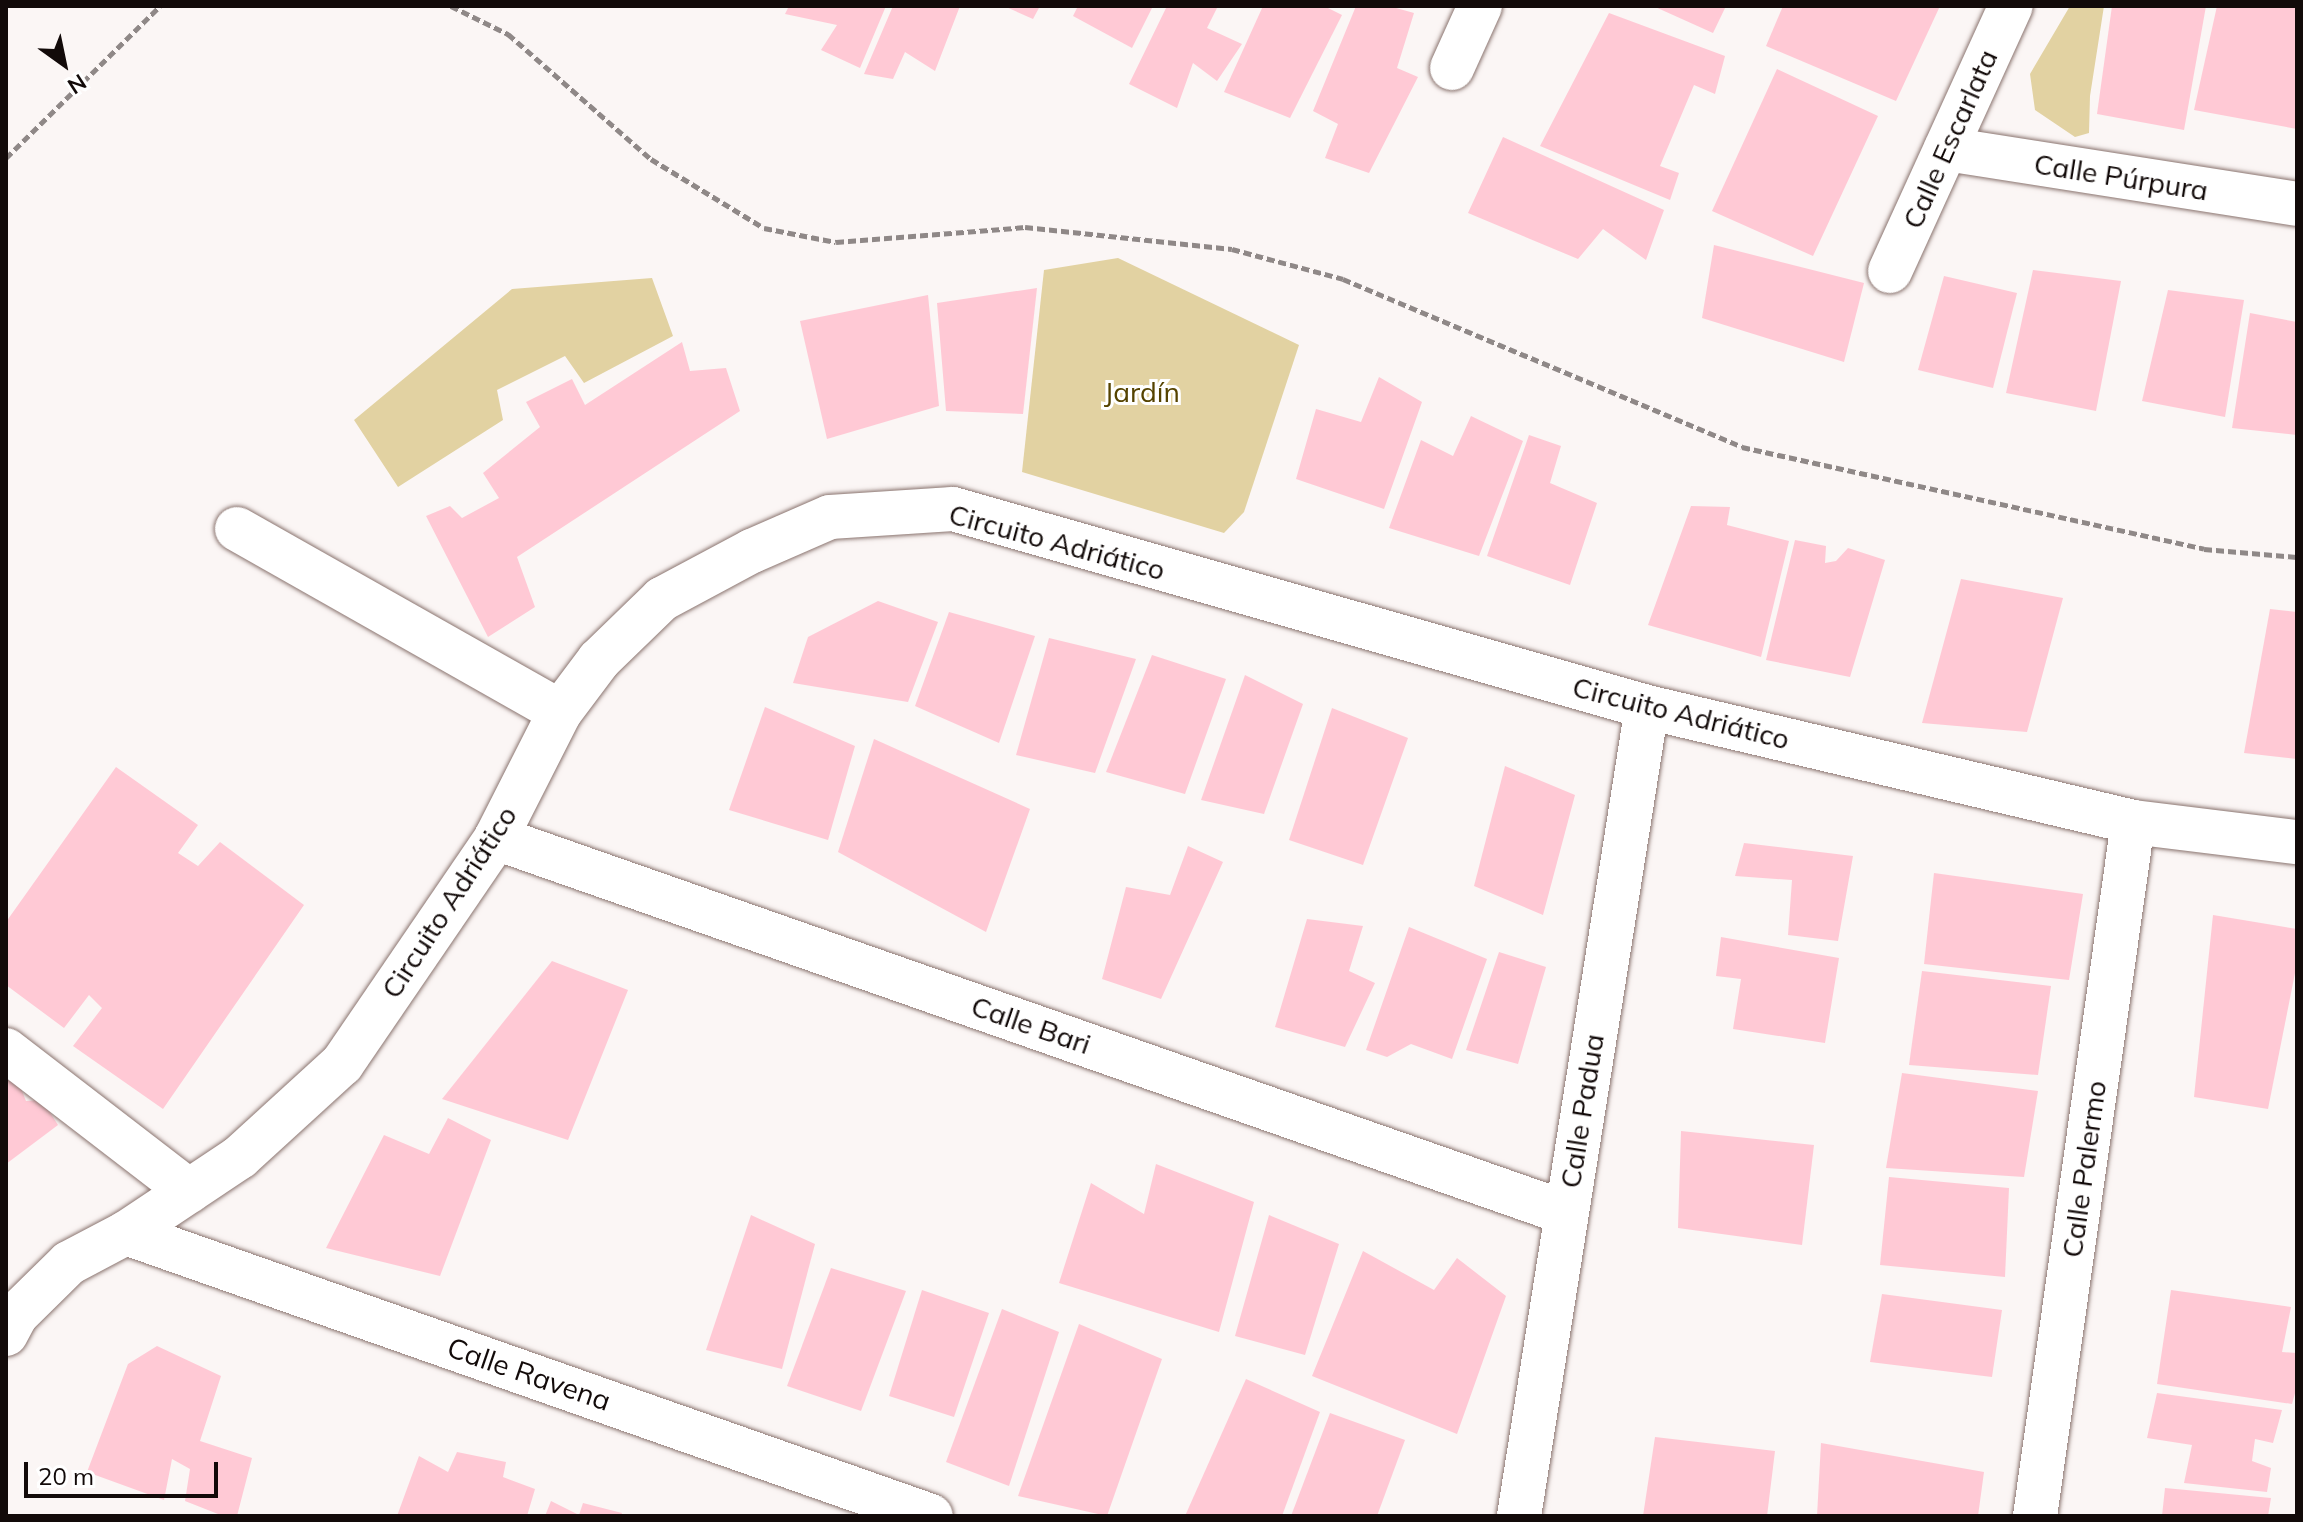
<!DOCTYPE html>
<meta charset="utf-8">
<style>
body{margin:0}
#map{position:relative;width:2303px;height:1522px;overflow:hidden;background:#fbf6f5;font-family:Mulish,sans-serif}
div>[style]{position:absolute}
.green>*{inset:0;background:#e2d2a2}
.building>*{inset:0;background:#ffc9d5}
.path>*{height:5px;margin-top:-2.5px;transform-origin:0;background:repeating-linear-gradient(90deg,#8f8887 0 8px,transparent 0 12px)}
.roads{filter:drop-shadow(0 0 2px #8a746f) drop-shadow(0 0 2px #8a746f)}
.minor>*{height:44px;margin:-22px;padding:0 22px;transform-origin:22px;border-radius:22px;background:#fff}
span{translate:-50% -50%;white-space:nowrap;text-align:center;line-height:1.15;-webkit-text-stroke:6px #fff;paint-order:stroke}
.street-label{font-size:28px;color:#120a09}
.park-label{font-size:28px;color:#554300}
.frame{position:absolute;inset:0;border:8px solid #120a09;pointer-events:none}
.north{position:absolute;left:24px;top:24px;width:80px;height:80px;-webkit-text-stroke:6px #fff;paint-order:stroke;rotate:147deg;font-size:22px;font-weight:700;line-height:32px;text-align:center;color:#120a09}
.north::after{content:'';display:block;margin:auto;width:28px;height:36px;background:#120a09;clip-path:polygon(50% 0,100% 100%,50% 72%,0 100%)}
.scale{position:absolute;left:24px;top:1462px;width:194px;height:36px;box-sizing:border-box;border:4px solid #120a09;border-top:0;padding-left:10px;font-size:24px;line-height:28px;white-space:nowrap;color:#120a09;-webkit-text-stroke:6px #fff;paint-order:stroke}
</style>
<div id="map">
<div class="green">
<div style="clip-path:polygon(2070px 6px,2104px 6px,2090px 96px,2089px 133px,2075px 137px,2035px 110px,2030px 74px)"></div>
<div style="clip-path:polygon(1118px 258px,1299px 345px,1244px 512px,1224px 533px,1022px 472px,1044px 270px)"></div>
<div style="clip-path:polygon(652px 278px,673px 336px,584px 383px,565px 356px,497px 390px,503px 420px,398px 487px,354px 420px,512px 289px)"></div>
</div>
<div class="building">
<div style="clip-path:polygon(789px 6px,886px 6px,860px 68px,821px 50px,837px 25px,785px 14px)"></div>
<div style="clip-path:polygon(893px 6px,960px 6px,935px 71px,905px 52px,893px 79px,864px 74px)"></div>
<div style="clip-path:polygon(1004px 6px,1040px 6px,1033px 19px)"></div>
<div style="clip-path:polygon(1078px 6px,1153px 6px,1132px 48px,1073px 16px)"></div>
<div style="clip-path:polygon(1167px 6px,1218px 6px,1207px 28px,1242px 44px,1217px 81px,1193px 63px,1177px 108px,1129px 84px)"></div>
<div style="clip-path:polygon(1263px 6px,1324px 6px,1342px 15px,1290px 118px,1224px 92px)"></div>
<div style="clip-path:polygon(1356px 6px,1389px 6px,1414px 13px,1397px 68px,1418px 77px,1369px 173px,1325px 158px,1338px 124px,1313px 111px)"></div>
<div style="clip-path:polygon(1653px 6px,1726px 6px,1713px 33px)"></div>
<div style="clip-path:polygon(1783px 6px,1940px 6px,1896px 101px,1766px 46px)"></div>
<div style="clip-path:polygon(2112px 6px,2206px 6px,2184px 130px,2097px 114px)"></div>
<div style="clip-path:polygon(2217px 6px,2297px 6px,2297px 129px,2194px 110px)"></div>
<div style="clip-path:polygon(1609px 13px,1725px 56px,1715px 94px,1694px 85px,1660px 166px,1679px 173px,1670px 200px,1540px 146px)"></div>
<div style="clip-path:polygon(1777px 69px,1878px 116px,1813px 256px,1712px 211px)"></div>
<div style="clip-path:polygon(1503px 137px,1664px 210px,1646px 260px,1603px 229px,1578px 259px,1468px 213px)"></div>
<div style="clip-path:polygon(1714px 245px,1864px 283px,1844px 362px,1702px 318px)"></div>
<div style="clip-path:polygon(2033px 270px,2121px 281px,2096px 411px,2006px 393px)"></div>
<div style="clip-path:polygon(1944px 276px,2017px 293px,1993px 388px,1918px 370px)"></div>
<div style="clip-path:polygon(1037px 288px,1023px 414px,946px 411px,937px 303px)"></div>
<div style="clip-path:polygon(2168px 290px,2244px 300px,2225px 417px,2142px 401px)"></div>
<div style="clip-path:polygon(928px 295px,939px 406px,827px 439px,800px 321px)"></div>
<div style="clip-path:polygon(2250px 313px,2297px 322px,2297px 435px,2232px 428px)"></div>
<div style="clip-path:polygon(682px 342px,690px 371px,726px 368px,740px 411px,517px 557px,535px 607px,488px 637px,426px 516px,450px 506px,462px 518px,499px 498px,483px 473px,540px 427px,526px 402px,572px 379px,585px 405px)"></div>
<div style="clip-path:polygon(1379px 377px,1422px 402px,1384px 509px,1296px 479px,1316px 409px,1361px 422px)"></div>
<div style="clip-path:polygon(1471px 416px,1523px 441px,1479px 556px,1389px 528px,1421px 440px,1453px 456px)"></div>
<div style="clip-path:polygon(1529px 435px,1561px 446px,1550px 483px,1597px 503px,1570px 585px,1487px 556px)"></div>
<div style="clip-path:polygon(1691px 506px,1730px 507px,1727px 525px,1789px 541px,1761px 657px,1648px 625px)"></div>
<div style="clip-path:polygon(1795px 540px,1826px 546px,1825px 563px,1836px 561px,1848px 548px,1885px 560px,1850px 677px,1766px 660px)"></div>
<div style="clip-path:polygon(1961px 579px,2063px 598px,2027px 732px,1922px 723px)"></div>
<div style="clip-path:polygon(878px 601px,938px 622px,908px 702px,793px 683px,808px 637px)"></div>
<div style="clip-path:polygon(2270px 609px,2297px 612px,2297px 759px,2244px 753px)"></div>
<div style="clip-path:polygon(949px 612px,1035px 636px,999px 743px,915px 706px)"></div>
<div style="clip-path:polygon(1049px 638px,1136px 659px,1095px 773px,1016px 755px)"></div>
<div style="clip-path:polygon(1152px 655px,1226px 679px,1185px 794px,1106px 772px)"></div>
<div style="clip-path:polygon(1245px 675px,1303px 704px,1264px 814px,1201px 800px)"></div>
<div style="clip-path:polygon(765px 707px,855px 746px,828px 840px,729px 810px)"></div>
<div style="clip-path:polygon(1332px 708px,1408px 738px,1363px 865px,1289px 840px)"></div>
<div style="clip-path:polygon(874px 739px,1030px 809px,986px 932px,838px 852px)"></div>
<div style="clip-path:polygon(1505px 766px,1575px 795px,1543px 915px,1474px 886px)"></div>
<div style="clip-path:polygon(116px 767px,198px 825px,178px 853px,198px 866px,220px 842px,304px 905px,163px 1109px,73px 1046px,102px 1008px,89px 995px,64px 1028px,6px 985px,6px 922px)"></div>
<div style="clip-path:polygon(1744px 843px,1853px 856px,1838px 941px,1788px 935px,1792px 880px,1735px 876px)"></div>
<div style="clip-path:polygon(1188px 846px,1223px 862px,1161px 999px,1102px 979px,1126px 887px,1170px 895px)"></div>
<div style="clip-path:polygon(1934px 873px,2083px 894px,2069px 980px,1924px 964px)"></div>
<div style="clip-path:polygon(2213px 915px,2297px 929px,2297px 963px,2268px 1109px,2194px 1097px)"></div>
<div style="clip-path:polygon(1307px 919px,1363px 926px,1349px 971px,1375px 983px,1345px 1047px,1275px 1027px)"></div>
<div style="clip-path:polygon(1409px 927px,1487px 959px,1452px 1059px,1411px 1044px,1387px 1057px,1366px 1050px)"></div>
<div style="clip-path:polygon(1721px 937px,1839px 958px,1825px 1043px,1733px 1029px,1741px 979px,1716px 976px)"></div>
<div style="clip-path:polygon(1499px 952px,1546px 967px,1518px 1064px,1466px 1050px)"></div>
<div style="clip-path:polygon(552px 961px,628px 990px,568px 1140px,442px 1099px)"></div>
<div style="clip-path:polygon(1922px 971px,2051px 986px,2038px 1075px,1909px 1065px)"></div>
<div style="clip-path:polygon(14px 1071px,26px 1101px,42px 1100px,58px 1125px,6px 1164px,6px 1072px)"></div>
<div style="clip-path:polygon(1902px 1073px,2038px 1091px,2024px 1177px,1886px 1168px)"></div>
<div style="clip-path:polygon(448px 1118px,491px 1140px,440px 1276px,326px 1248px,384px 1135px,429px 1154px)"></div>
<div style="clip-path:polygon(1681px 1131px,1814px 1145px,1802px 1245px,1678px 1228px)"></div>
<div style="clip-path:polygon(1156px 1164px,1254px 1202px,1219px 1332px,1059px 1283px,1091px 1183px,1144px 1214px)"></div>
<div style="clip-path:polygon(1889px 1177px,2009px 1188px,2005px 1277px,1880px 1265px)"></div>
<div style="clip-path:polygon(751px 1215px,815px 1244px,782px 1369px,706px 1350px)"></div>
<div style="clip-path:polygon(1269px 1215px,1339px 1244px,1305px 1355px,1235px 1336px)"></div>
<div style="clip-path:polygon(1363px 1251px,1434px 1290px,1457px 1258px,1506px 1296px,1457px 1434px,1312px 1376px)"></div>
<div style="clip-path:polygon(831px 1268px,906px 1291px,861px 1411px,787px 1386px)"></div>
<div style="clip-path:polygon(922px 1290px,989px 1313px,954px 1417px,889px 1396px)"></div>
<div style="clip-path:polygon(2171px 1290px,2291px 1307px,2282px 1352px,2297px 1353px,2297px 1386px,2292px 1404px,2157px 1384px)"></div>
<div style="clip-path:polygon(1882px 1294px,2002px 1310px,1992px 1377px,1870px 1362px)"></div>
<div style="clip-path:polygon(1002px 1309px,1059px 1332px,1009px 1486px,946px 1462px)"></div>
<div style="clip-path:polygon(1079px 1324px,1162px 1359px,1107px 1516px,1018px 1496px)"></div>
<div style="clip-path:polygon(157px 1346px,221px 1376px,200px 1441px,252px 1458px,237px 1516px,223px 1516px,185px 1501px,190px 1469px,172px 1459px,164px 1500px,87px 1472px,128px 1364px)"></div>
<div style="clip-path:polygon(1246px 1379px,1320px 1412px,1282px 1516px,1185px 1516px)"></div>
<div style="clip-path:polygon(2157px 1393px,2282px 1410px,2273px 1443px,2255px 1439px,2252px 1461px,2271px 1468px,2267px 1492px,2184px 1483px,2192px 1445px,2147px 1438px)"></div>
<div style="clip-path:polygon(1330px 1413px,1405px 1440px,1377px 1516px,1291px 1516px)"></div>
<div style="clip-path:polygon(1655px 1437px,1775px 1451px,1767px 1516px,1643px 1516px)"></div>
<div style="clip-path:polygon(1821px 1443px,1984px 1472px,1978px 1516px,1817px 1516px)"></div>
<div style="clip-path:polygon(457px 1452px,506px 1462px,503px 1477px,535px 1489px,527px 1516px,397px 1516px,419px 1456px,448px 1472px)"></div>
<div style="clip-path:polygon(2165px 1488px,2271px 1498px,2268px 1516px,2162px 1516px)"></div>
<div style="clip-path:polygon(551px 1501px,579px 1515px,583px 1503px,622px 1513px,621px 1516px,545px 1516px)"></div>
</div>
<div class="path">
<div style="left:451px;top:6px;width:64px;rotate:26.2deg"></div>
<div style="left:508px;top:34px;width:190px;rotate:41.2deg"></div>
<div style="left:651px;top:159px;width:132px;rotate:31.4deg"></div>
<div style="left:764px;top:228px;width:73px;rotate:11deg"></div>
<div style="left:836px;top:242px;width:190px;rotate:-4.5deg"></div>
<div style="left:1025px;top:227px;width:208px;rotate:6.1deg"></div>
<div style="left:1232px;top:249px;width:115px;rotate:15.1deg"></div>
<div style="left:1343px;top:279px;width:433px;rotate:22.8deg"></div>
<div style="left:1742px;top:447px;width:473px;rotate:12.4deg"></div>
<div style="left:2204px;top:549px;width:93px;rotate:4.9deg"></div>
<div style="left:6px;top:158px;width:216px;rotate:-44.6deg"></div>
</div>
<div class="roads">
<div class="minor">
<div style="left:1452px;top:68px;width:68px;rotate:-65.7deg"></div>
<div style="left:1946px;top:149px;width:355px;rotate:8.9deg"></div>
<div style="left:1890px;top:271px;width:291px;rotate:-65.5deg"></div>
<div style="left:237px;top:529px;width:371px;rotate:29.5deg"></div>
<div style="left:496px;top:838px;width:1134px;rotate:19.31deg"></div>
<div style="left:6px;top:1050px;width:231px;rotate:37.6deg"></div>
<div style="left:126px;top:1233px;width:853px;rotate:19.37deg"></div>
<div style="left:6px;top:1334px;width:21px;rotate:-62deg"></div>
<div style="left:16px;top:1315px;width:74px;rotate:-44.5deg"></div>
<div style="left:69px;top:1263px;width:64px;rotate:-27.8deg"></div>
<div style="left:126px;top:1233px;width:137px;rotate:-33.7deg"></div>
<div style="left:240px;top:1157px;width:138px;rotate:-42.4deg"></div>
<div style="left:342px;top:1064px;width:273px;rotate:-55.7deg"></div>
<div style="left:496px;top:838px;width:141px;rotate:-63.1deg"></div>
<div style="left:560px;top:712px;width:65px;rotate:-53.1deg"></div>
<div style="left:599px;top:660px;width:88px;rotate:-44.1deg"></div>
<div style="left:662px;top:599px;width:102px;rotate:-28.1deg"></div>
<div style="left:752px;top:551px;width:85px;rotate:-23.6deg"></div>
<div style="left:830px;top:517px;width:123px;rotate:-3.7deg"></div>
<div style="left:953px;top:509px;width:722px;rotate:15.92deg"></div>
<div style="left:1647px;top:707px;width:499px;rotate:13.3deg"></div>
<div style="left:2133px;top:822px;width:165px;rotate:7deg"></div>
<div style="left:1519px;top:1516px;width:819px;rotate:-81.01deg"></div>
<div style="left:2035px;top:1516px;width:701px;rotate:-81.96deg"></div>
</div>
</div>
<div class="street-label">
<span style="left:1950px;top:139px;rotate:-66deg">Calle Escarlata</span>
<span style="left:2121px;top:177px;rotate:9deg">Calle Púrpura</span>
<span style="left:1057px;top:542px;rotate:15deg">Circuito Adriático</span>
<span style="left:1681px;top:713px;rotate:14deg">Circuito Adriático</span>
<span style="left:449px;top:902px;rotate:-57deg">Circuito Adriático</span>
<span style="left:1031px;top:1025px;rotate:19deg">Calle Bari</span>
<span style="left:1582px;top:1111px;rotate:-81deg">Calle Padua</span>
<span style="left:2084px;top:1169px;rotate:-82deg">Calle Palermo</span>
<span style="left:529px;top:1374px;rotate:19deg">Calle Ravena</span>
</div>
<div class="park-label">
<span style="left:1142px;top:392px">Jardín</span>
</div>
<div class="frame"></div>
<div class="north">N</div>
<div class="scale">20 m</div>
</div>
